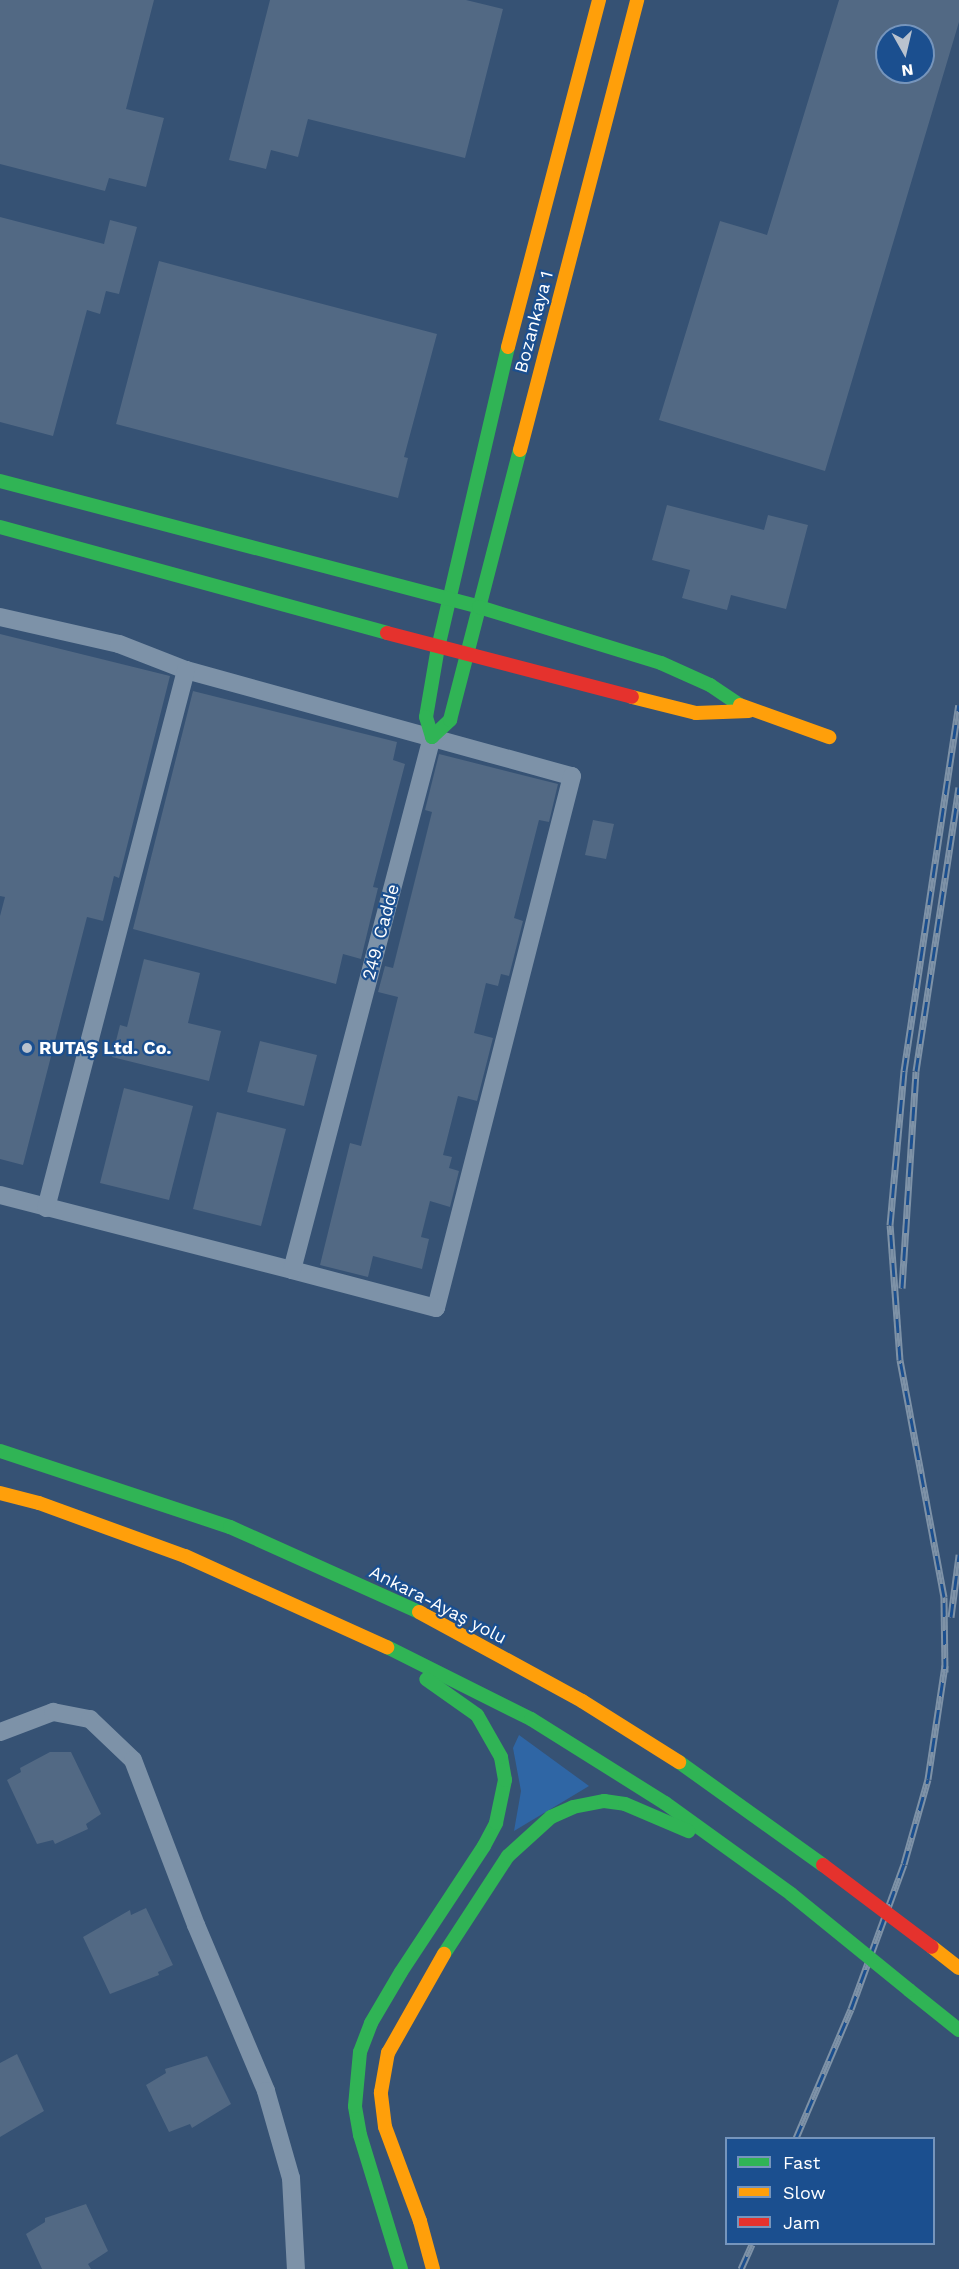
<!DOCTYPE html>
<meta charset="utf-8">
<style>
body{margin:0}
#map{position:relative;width:959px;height:2269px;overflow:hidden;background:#365274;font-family:"Work Sans",sans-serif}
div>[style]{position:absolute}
.green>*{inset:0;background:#2f66a5}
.building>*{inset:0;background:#526984}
.street>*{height:18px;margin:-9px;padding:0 9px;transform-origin:9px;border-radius:9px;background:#7d92a8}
.fast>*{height:14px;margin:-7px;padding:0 7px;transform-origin:7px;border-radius:7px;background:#30b455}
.slow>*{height:14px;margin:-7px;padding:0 7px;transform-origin:7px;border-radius:7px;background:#ff9f0a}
.jam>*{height:14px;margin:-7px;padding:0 7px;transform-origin:7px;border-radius:7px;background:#e5322d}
.rail>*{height:7px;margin-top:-3.5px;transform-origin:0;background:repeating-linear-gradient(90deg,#1b4f8f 0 14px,#7e92a7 0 28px);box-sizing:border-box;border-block:2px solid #7e92a7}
.fast-bridge>*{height:14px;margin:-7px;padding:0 7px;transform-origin:7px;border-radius:7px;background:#30b455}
.jam-bridge>*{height:14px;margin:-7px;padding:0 7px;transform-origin:7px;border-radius:7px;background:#e5322d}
.dots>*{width:16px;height:16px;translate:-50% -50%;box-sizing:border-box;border:3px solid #1b4f8f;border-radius:50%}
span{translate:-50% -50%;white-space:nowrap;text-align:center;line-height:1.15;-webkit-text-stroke:4.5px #1b4f8f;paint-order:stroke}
.street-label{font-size:18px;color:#fff}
.poi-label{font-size:18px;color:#fff;font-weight:700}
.left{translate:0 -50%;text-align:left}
.legend{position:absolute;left:725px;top:2137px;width:210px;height:108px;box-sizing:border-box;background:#1b4f8f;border:2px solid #7695bc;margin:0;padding:8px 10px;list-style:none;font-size:18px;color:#fff}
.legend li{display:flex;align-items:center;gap:12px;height:30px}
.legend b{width:30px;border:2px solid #7695bc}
.north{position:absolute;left:875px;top:24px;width:60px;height:60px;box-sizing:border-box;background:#1b4f8f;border:2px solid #7695bc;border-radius:50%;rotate:172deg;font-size:16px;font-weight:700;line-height:24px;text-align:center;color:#fff}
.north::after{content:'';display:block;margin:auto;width:21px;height:27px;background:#b9c2ce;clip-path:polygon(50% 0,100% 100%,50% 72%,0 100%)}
</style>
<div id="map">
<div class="green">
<div style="clip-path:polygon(519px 1735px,589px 1786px,514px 1831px,521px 1791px,513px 1748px)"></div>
</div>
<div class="building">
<div style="clip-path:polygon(0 0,154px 0,126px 109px,164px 118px,146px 187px,109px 178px,105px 191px,0 164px)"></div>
<div style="clip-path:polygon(270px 0,466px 0,503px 9px,465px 158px,308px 119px,298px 157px,271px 150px,266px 169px,229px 160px)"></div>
<div style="clip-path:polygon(evenodd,839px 0,959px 0,959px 22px,825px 471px,659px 420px,720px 221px,767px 235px,839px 0,887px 36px,923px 36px,923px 72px,887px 72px,887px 36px)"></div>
<div style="clip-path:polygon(0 217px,104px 244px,110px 220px,137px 227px,119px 294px,106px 291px,100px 314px,87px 310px,53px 436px,0 422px)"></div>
<div style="clip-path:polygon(159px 261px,437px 334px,404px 457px,408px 458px,398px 498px,116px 424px)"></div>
<div style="clip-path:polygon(667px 505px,764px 530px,768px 515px,808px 525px,786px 609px,731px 595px,727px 610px,682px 598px,690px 570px,652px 560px)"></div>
<div style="clip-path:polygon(0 634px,170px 676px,119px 878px,114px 876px,103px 921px,87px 917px,23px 1165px,0 1159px,0 916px,5px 897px,0 896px)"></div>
<div style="clip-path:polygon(193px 691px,397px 742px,393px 760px,405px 764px,373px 887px,378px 888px,361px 959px,343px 954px,336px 984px,133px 929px)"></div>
<div style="clip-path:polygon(439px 754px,558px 784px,549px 822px,539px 820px,514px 918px,523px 921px,509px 976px,501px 974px,498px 986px,486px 983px,474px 1033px,493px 1038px,477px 1101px,458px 1096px,443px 1155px,452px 1157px,449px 1168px,459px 1171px,450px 1207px,430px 1201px,421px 1237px,429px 1239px,422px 1269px,373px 1256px,368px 1277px,320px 1265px,350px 1143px,361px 1146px,398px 997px,378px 992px,385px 966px,393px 968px,432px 812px,425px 810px)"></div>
<div style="clip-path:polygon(593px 820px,614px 824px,606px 859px,585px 855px)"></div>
<div style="clip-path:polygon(144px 959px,200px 973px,188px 1023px,221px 1031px,209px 1081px,112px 1057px,120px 1025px,127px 1027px)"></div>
<div style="clip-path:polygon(260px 1041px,317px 1055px,304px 1106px,247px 1092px)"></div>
<div style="clip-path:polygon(124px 1088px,193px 1106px,169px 1200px,100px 1183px)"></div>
<div style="clip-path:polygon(217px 1112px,286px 1129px,261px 1226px,193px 1209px)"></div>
<div style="clip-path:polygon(50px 1752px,71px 1752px,101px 1814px,86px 1824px,88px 1829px,55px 1844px,53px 1840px,37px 1844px,7px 1780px,21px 1772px,20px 1768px)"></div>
<div style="clip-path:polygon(146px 1908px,173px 1965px,158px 1972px,159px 1975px,110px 1994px,83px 1937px,130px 1910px,131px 1915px)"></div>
<div style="clip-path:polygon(17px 2054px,44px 2111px,0 2137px,0 2063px)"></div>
<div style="clip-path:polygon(207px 2056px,231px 2104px,192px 2128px,190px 2124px,169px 2132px,146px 2085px,166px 2073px,165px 2069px)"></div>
<div style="clip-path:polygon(86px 2204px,108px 2251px,88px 2264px,91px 2269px,42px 2269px,26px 2234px,45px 2222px,45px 2218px)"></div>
</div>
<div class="street">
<div style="left:0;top:617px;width:122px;rotate:12.8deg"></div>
<div style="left:119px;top:644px;width:72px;rotate:21.2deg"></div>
<div style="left:186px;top:670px;width:400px;rotate:15.4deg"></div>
<div style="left:572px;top:776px;width:549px;rotate:104.34deg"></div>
<div style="left:436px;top:1308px;width:149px;rotate:-165.2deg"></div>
<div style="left:0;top:1195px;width:301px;rotate:14.4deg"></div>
<div style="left:292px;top:1270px;width:551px;rotate:-75.28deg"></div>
<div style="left:46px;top:1208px;width:556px;rotate:-75.41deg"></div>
<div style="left:0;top:1732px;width:57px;rotate:-20.7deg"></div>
<div style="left:53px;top:1712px;width:38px;rotate:11deg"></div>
<div style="left:90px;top:1719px;width:59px;rotate:43.6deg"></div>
<div style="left:133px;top:1760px;width:177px;rotate:69.1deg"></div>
<div style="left:196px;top:1925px;width:180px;rotate:67.1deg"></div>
<div style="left:266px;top:2091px;width:91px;rotate:74deg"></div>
<div style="left:291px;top:2178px;width:91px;rotate:86.9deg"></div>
</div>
<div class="fast">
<div style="left:508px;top:347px;width:308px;rotate:103.1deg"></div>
<div style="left:438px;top:647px;width:71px;rotate:99.7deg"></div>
<div style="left:426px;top:717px;width:21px;rotate:73deg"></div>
<div style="left:432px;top:737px;width:25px;rotate:-43deg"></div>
<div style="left:450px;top:720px;width:279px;rotate:-75.5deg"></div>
<div style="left:0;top:481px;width:495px;rotate:14.7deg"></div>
<div style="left:479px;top:607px;width:190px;rotate:17.1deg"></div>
<div style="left:661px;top:663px;width:54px;rotate:24.2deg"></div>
<div style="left:710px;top:685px;width:36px;rotate:34deg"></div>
<div style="left:0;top:527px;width:401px;rotate:15.3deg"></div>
<div style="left:0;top:1451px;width:242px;rotate:18.3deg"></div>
<div style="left:230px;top:1527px;width:207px;rotate:24.2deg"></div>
<div style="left:387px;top:1647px;width:161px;rotate:26.6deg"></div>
<div style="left:531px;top:1719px;width:158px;rotate:32.1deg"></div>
<div style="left:665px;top:1803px;width:155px;rotate:35.8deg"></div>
<div style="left:679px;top:1762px;width:177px;rotate:35.6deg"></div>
<div style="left:444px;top:1954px;width:117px;rotate:-56.9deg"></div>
<div style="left:508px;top:1856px;width:58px;rotate:-42.2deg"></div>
<div style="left:551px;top:1817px;width:24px;rotate:-24deg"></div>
<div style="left:573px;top:1807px;width:32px;rotate:-11deg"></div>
<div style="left:604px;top:1801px;width:21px;rotate:8deg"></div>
<div style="left:625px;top:1804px;width:69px;rotate:23.2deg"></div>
<div style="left:909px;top:1990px;width:64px;rotate:38.7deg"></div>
<div style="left:401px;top:2269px;width:140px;rotate:-107deg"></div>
<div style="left:360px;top:2135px;width:29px;rotate:-100deg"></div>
<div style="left:355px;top:2106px;width:54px;rotate:-84.7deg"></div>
<div style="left:360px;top:2052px;width:31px;rotate:-69deg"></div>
<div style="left:371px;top:2023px;width:59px;rotate:-59.5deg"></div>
<div style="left:401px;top:1972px;width:151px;rotate:-56.6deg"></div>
<div style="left:484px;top:1846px;width:26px;rotate:-62deg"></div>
<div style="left:496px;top:1823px;width:44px;rotate:-78.2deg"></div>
<div style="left:505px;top:1780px;width:23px;rotate:-100deg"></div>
<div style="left:501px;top:1757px;width:48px;rotate:-119.7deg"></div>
<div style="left:477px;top:1715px;width:62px;rotate:-144.8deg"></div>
</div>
<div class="slow">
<div style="left:508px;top:347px;width:359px;rotate:-75.3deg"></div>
<div style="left:520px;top:450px;width:465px;rotate:-75.4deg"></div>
<div style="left:632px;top:697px;width:66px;rotate:14deg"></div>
<div style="left:696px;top:713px;width:53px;rotate:-2.2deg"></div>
<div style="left:740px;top:705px;width:95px;rotate:19.8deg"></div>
<div style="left:0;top:1493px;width:40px;rotate:14.4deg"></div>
<div style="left:39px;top:1503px;width:155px;rotate:20deg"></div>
<div style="left:185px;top:1556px;width:222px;rotate:24.3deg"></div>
<div style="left:419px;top:1612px;width:186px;rotate:28.6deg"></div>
<div style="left:582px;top:1701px;width:115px;rotate:32.2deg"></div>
<div style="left:932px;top:1947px;width:34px;rotate:38deg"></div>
<div style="left:433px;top:2269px;width:50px;rotate:-105.2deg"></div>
<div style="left:420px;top:2221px;width:100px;rotate:-110.4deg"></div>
<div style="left:385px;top:2127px;width:35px;rotate:-97deg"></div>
<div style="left:381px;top:2092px;width:40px;rotate:-80deg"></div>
<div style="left:388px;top:2053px;width:114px;rotate:-60.5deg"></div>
</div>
<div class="jam">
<div style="left:387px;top:633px;width:253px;rotate:14.6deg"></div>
</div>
<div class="rail">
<div style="left:902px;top:1288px;width:217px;rotate:-86.3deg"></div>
<div style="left:916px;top:1071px;width:287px;rotate:-81.4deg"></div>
<div style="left:951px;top:1617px;width:63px;rotate:-82.6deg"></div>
<div style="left:945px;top:1672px;width:75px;rotate:-90.8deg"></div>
<div style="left:944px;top:1597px;width:241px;rotate:-100.5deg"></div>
<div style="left:900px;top:1360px;width:135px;rotate:-94.2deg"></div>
<div style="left:890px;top:1225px;width:155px;rotate:-84.8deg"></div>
<div style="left:904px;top:1071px;width:370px;rotate:-81.5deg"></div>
<div style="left:796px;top:2138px;width:140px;rotate:-66.9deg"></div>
<div style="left:851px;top:2009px;width:154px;rotate:-69.9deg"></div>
<div style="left:904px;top:1864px;width:88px;rotate:-74.2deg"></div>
<div style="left:928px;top:1779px;width:115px;rotate:-81.5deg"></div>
<div style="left:741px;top:2269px;width:27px;rotate:-66deg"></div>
</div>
<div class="fast-bridge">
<div style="left:791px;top:1894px;width:152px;rotate:39.1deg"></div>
</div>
<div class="jam-bridge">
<div style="left:823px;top:1865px;width:136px;rotate:37deg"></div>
</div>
<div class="dots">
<div style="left:27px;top:1048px;background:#b9c2ce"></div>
</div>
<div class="street-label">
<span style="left:534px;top:322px;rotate:-75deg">Bozankaya 1</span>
<span style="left:381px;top:932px;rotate:-75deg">249. Cadde</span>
<span style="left:438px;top:1605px;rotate:27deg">Ankara-Ayaş yolu</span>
</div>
<div class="poi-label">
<span class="left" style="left:39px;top:1048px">RUTAŞ Ltd. Co.</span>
</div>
<ul class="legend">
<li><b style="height:8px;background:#30b455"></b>Fast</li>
<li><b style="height:8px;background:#ff9f0a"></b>Slow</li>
<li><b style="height:8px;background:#e5322d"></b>Jam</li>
</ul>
<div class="north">N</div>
</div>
